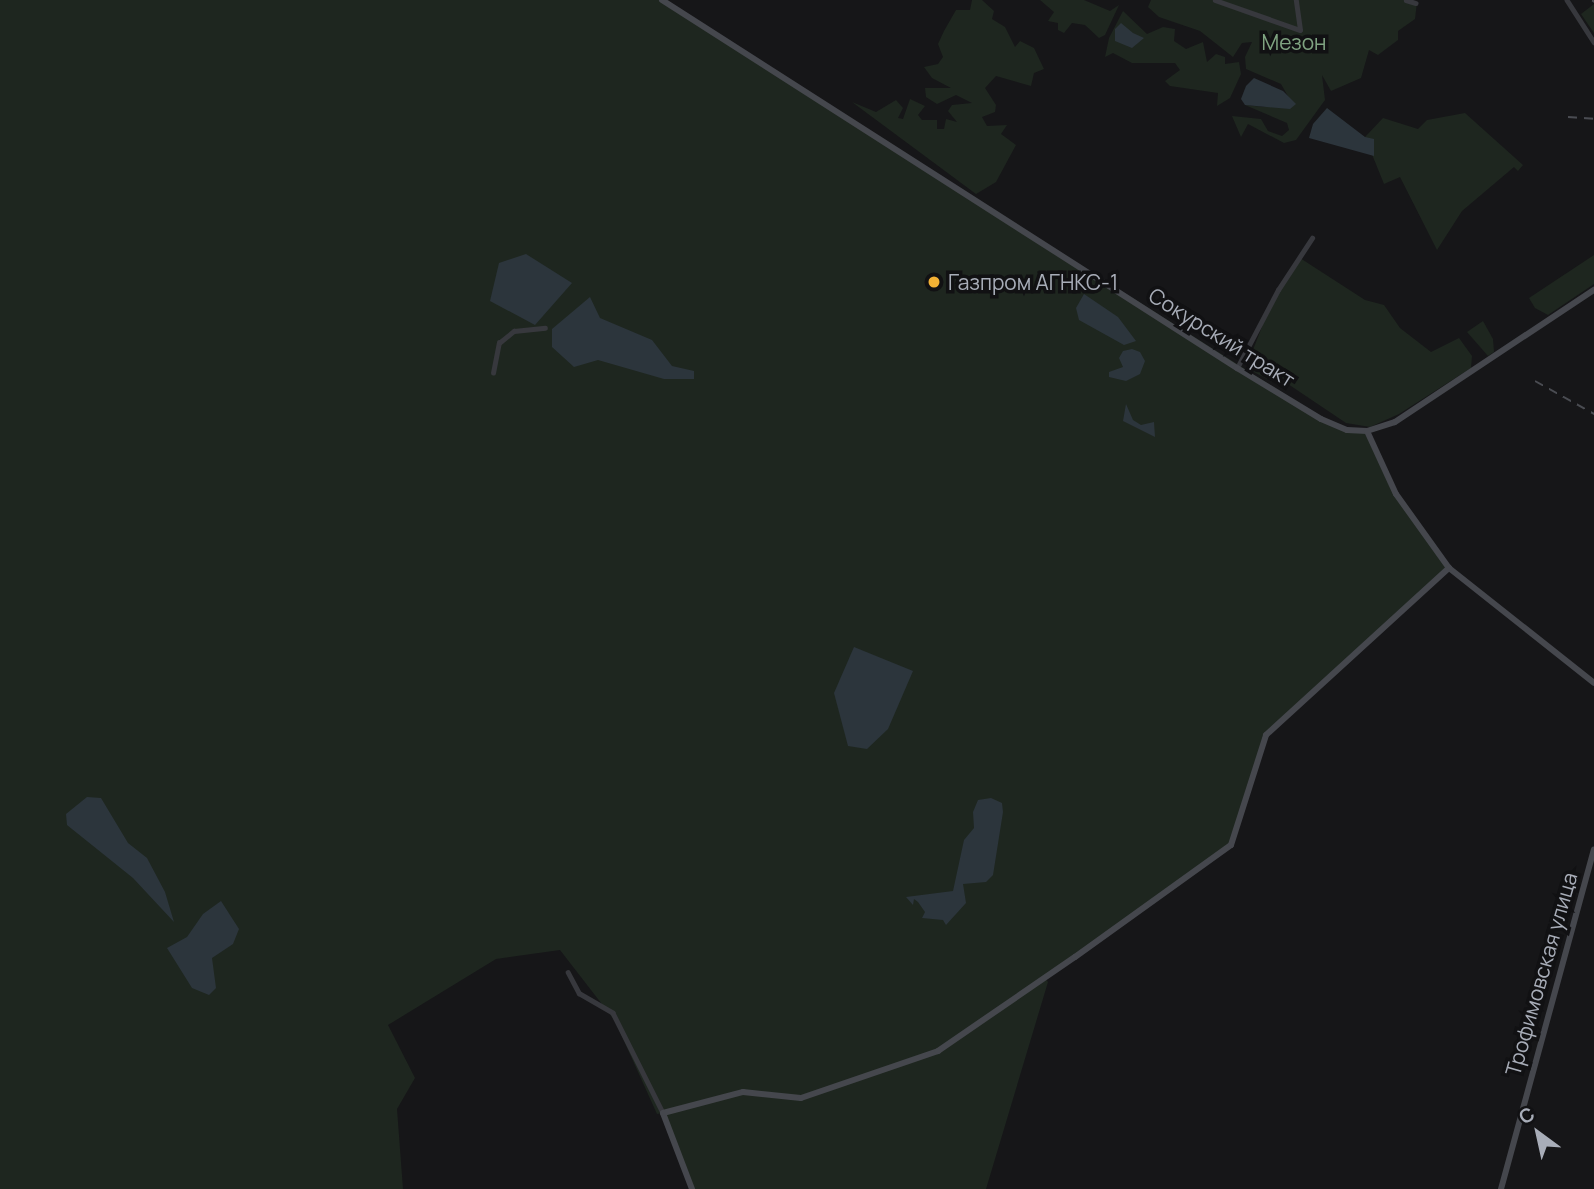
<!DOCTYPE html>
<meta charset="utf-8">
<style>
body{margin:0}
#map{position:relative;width:1594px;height:1189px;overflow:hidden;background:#161618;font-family:Manrope,sans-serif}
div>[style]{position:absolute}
.green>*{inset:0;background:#1e261f}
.water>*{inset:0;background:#2c353c}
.street>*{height:4.5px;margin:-2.25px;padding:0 2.25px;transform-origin:2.25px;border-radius:2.25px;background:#37383d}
.secondary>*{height:6px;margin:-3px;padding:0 3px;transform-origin:3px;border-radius:3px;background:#45474d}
.rail>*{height:2px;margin-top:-1px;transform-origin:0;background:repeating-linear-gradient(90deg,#4a4c52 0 9px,transparent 0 16px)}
.dots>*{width:19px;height:19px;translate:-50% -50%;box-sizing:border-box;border:4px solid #111113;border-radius:50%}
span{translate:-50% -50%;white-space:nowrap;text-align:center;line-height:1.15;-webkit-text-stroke:7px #111113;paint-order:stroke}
.park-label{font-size:21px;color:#7fa381}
.poi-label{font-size:21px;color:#a8adb8}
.left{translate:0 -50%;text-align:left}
.street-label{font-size:21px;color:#a8adb8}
.north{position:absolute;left:1503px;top:1098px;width:70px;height:70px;-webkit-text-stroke:5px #111113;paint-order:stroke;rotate:327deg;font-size:19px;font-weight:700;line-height:28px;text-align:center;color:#a8adb8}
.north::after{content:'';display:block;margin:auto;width:24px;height:32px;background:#a8adb8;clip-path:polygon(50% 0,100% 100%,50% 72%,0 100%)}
</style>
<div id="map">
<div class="green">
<div style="clip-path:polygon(0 0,662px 0,1335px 426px,1367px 431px,1396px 494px,1449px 568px,1266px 735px,1231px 845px,1045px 978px,1048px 982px,986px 1189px,692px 1189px,663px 1113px,657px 1114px,615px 1021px,560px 950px,496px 959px,388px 1025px,415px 1078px,397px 1109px,403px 1189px,0 1189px)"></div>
<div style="clip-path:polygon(972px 0,982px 0,994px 11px,992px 19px,1005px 27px,1015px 47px,1020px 41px,1034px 48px,1044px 69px,1034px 73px,1031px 86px,996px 76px,985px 88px,996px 105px,995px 112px,982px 117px,987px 126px,1007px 125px,1001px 134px,1016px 145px,996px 182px,976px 194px,852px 102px,876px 112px,896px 100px,903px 108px,898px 118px,903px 119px,910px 99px,925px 106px,918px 115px,922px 120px,937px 120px,937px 129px,944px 129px,946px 119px,957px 122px,948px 111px,952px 105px,972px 103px,956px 95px,937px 104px,926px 97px,925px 88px,951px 88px,932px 78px,924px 67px,938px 64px,943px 57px,938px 44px,944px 31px,956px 10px,970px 10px)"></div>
<div style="clip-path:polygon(1040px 0,1084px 0,1110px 11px,1119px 5px,1105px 35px,1099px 38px,1085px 25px,1072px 23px,1064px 33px,1058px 30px,1058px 23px,1048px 21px,1054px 12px)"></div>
<div style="clip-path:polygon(1151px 0,1411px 0,1417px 2px,1415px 19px,1398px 31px,1398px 40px,1378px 55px,1369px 50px,1361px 78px,1331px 91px,1322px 75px,1325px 100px,1296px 140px,1284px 143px,1248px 124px,1241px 137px,1232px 116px,1261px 119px,1268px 131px,1282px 136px,1289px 130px,1287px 123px,1245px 105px,1264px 107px,1289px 98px,1281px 84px,1246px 69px,1245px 57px,1252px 42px,1242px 43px,1233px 57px,1200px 31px,1159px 17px,1148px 7px)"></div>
<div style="clip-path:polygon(1594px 4px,1594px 33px,1581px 14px)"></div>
<div style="clip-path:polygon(1123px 11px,1147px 34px,1163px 27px,1175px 29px,1174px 41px,1186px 49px,1203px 42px,1207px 62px,1216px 54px,1225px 57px,1225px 64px,1239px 62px,1241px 74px,1230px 98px,1217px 106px,1218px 93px,1170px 86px,1165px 81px,1180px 70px,1175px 63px,1132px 63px,1113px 53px,1105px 57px,1109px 38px)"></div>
<div style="clip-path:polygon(1465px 113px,1523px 165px,1518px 171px,1514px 167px,1462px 211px,1437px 250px,1400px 177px,1384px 184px,1365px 137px,1383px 118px,1418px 129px,1427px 120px)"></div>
<div style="clip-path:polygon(1594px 255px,1594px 284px,1548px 315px,1535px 308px,1529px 298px)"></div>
<div style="clip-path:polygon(1300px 258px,1365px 300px,1384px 305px,1400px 328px,1431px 352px,1459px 338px,1472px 356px,1471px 368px,1399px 414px,1370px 427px,1346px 423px,1288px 384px,1278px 385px,1252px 371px,1247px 365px,1269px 309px)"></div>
<div style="clip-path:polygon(1483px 321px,1493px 339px,1494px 352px,1488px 356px,1467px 332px)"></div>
</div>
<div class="water">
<div style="clip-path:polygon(1121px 23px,1133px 33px,1144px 38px,1132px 48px,1115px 41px,1115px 29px)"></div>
<div style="clip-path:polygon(1254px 78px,1283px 91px,1296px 104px,1290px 109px,1245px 105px,1241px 99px,1246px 86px)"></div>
<div style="clip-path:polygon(1327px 108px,1365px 137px,1374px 139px,1374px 156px,1309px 138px,1313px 124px)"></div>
<div style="clip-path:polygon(526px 254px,572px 283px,535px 325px,490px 301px,499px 263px)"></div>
<div style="clip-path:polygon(1084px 294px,1118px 317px,1136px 341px,1124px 345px,1079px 320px,1076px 308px)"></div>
<div style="clip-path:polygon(590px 297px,600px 318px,652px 340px,672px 366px,694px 371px,694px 379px,664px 379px,598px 360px,574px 367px,552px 347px,552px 329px)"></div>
<div style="clip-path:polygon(1132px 349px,1140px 352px,1145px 361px,1140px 374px,1126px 381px,1109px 377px,1109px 372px,1123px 367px,1119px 358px,1123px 351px)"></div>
<div style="clip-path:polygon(1126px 404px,1133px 420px,1141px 425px,1154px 422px,1155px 437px,1123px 421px)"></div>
<div style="clip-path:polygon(854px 647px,913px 671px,888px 729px,867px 749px,848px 746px,834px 693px)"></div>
<div style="clip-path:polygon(87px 797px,101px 798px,128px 843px,147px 858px,165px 892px,174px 922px,133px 878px,67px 825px,66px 814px)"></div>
<div style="clip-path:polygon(991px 798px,1002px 803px,1003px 812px,993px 875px,986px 882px,963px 884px,966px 903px,946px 925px,943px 920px,922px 918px,925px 912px,918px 902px,914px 899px,913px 905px,906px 897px,953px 891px,964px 840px,974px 828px,973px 812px,978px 800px)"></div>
<div style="clip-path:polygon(221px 901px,239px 929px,233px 944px,212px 958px,216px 988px,209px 995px,192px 988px,167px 948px,187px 937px,203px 914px)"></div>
</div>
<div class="street">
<div style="left:1215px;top:0;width:90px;rotate:19.4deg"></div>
<div style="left:1300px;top:30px;width:30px;rotate:-98deg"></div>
<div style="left:1406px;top:0;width:10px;rotate:17deg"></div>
<div style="left:1567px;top:0;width:50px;rotate:57.3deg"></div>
<div style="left:1237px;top:368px;width:88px;rotate:-62.3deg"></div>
<div style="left:1278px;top:290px;width:62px;rotate:-56.8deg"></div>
<div style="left:493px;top:373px;width:31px;rotate:-79deg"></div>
<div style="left:499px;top:343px;width:19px;rotate:-39deg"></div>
<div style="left:514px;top:331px;width:31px;rotate:-6deg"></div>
<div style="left:568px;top:972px;width:24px;rotate:62deg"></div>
<div style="left:579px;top:993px;width:39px;rotate:30deg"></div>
<div style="left:613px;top:1013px;width:112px;rotate:63.4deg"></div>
</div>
<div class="secondary">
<div style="left:662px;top:0;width:683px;rotate:32.62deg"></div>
<div style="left:1237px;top:368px;width:98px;rotate:31.3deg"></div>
<div style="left:1321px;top:419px;width:28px;rotate:23deg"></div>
<div style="left:1347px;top:430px;width:20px;rotate:3deg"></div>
<div style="left:1367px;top:431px;width:29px;rotate:-18deg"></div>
<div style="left:1395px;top:422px;width:239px;rotate:-33.6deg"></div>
<div style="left:1367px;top:431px;width:69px;rotate:65.3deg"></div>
<div style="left:1396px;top:494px;width:91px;rotate:54.4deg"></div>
<div style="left:1449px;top:568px;width:185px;rotate:38.4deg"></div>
<div style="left:692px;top:1189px;width:81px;rotate:-110.9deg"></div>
<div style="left:663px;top:1113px;width:83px;rotate:-14.7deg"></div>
<div style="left:743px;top:1092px;width:58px;rotate:5.9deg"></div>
<div style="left:801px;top:1098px;width:145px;rotate:-18.9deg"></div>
<div style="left:938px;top:1051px;width:166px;rotate:-34.5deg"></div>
<div style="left:1075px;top:957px;width:192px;rotate:-35.7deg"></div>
<div style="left:1231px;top:845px;width:115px;rotate:-72.3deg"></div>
<div style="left:1266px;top:735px;width:248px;rotate:-42.4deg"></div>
<div style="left:1501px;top:1189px;width:352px;rotate:-74.7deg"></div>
</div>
<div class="rail">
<div style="left:1592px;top:0;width:3px;rotate:45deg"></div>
<div style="left:1568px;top:117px;width:26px;rotate:4deg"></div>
<div style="left:1535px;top:381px;width:68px;rotate:29.2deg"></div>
</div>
<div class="dots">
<div style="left:934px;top:282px;background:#f2b134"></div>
</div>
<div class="park-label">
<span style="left:1294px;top:42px">Мезон</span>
</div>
<div class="poi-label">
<span class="left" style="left:948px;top:282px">Газпром АГНКС-1</span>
</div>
<div class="street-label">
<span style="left:1222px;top:337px;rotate:32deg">Сокурский тракт</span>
<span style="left:1541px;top:974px;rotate:-74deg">Трофимовская улица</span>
</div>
<div class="north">С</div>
</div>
